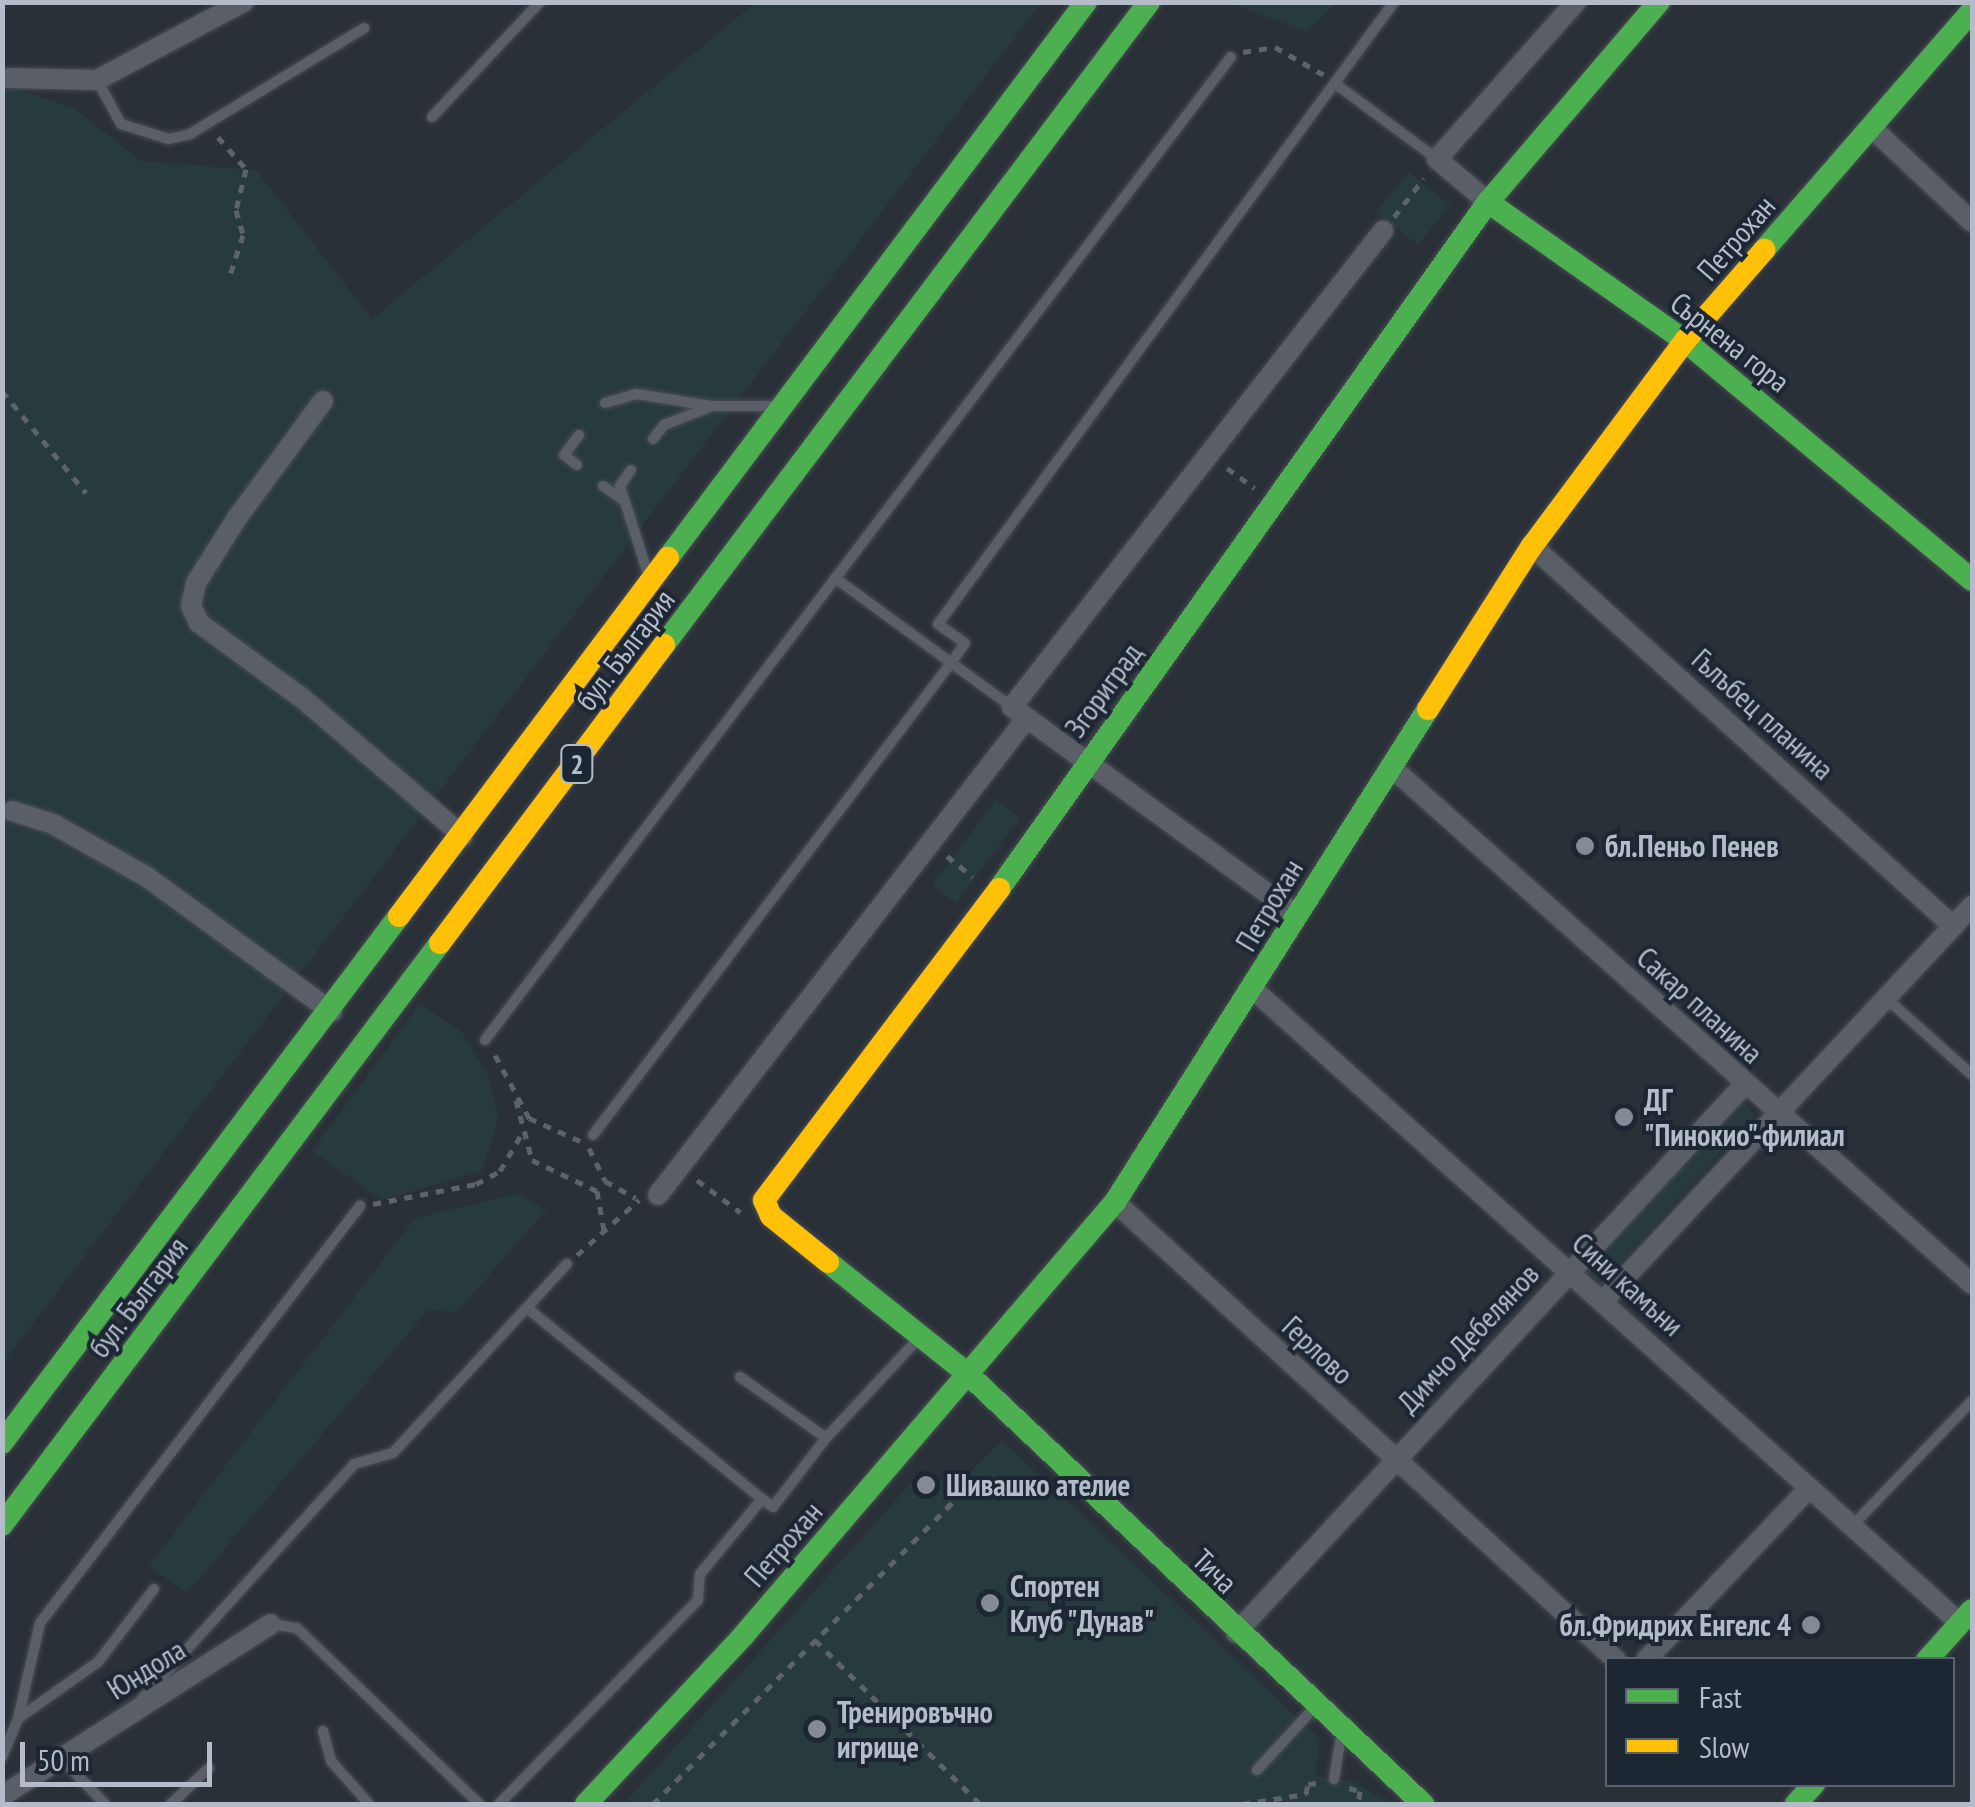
<!DOCTYPE html>
<meta charset="utf-8">
<style>
body{margin:0}
#map{position:relative;width:1975px;height:1807px;overflow:hidden;background:#2a3038;font-family:"PT Sans Narrow",sans-serif}
div>[style]{position:absolute}
.green>*{inset:0;background:#273a3e}
.path>*{height:5px;margin-top:-2.5px;transform-origin:0;background:repeating-linear-gradient(90deg,#5d636a 0 8px,transparent 0 16px)}
.roads{filter:drop-shadow(0 0 2px #484c53) drop-shadow(0 0 2px #484c53)}
.lane>*{height:10px;margin:-5px;padding:0 5px;transform-origin:5px;border-radius:5px;background:#5a5e66}
.street>*{height:20px;margin:-10px;padding:0 10px;transform-origin:10px;border-radius:10px;background:#5a5e66}
.fast>*{height:22px;margin:-11px;padding:0 11px;transform-origin:11px;border-radius:11px;background:#4caf50}
.slow>*{height:22px;margin:-11px;padding:0 11px;transform-origin:11px;border-radius:11px;background:#ffc107}
.dots>*{width:28px;height:28px;translate:-50% -50%;box-sizing:border-box;border:5px solid #1d2633;border-radius:50%}
span{translate:-50% -50%;white-space:nowrap;text-align:center;line-height:1.15;-webkit-text-stroke:8px #1d2633;paint-order:stroke}
.shield-label span{padding:2px 8px;background:#1d2633;border:2px solid;border-radius:8px;-webkit-text-stroke-width:0}
.shield-label{font-size:28px;color:#b4bcc9;font-weight:700}
.street-label{font-size:30px;color:#b4bcc9}
.poi-label{font-size:30px;color:#b4bcc9;font-weight:700}
.left{translate:0 -50%;text-align:left}
.right{translate:-100% -50%;text-align:right}
.frame{position:absolute;inset:0;border:5px solid #b4bcc9;pointer-events:none}
.legend{position:absolute;left:1605px;top:1657px;width:350px;height:130px;box-sizing:border-box;background:#1d2633;border:2px solid #59626f;margin:0;padding:12px 18px;list-style:none;font-size:30px;color:#b4bcc9}
.legend li{display:flex;align-items:center;gap:20px;height:50px}
.legend b{width:50px;border:2px solid #59626f}
.scale{position:absolute;left:20px;top:1742px;width:192px;height:45px;box-sizing:border-box;border:5px solid #b4bcc9;border-top:0;padding-left:12px;font-size:30px;line-height:35px;white-space:nowrap;color:#b4bcc9;-webkit-text-stroke:8px #1d2633;paint-order:stroke}
</style>
<div id="map">
<div class="green">
<div style="clip-path:polygon(755px 3px,1041px 3px,3px 1363px,2px 84px,75px 109px,141px 161px,256px 170px,372px 319px)"></div>
<div style="clip-path:polygon(1231px 3px,1336px 3px,1307px 32px)"></div>
<div style="clip-path:polygon(1409px 172px,1450px 205px,1418px 245px,1376px 212px)"></div>
<div style="clip-path:polygon(996px 800px,1020px 818px,956px 903px,932px 885px)"></div>
<div style="clip-path:polygon(420px 1004px,462px 1032px,488px 1076px,498px 1119px,482px 1171px,382px 1200px,312px 1151px)"></div>
<div style="clip-path:polygon(1744px 1102px,1755px 1114px,1600px 1286px,1585px 1273px)"></div>
<div style="clip-path:polygon(517px 1194px,546px 1210px,457px 1312px,428px 1310px,187px 1593px,149px 1566px,415px 1218px)"></div>
<div style="clip-path:polygon(1002px 1440px,1320px 1739px,1315px 1776px,1356px 1782px,1389px 1804px,624px 1804px,910px 1484px,926px 1497px,951px 1470px,963px 1479px)"></div>
</div>
<div class="path">
<div style="left:1243px;top:52px;width:32px;rotate:-9deg"></div>
<div style="left:1275px;top:47px;width:56px;rotate:29.7deg"></div>
<div style="left:218px;top:137px;width:43px;rotate:48.8deg"></div>
<div style="left:246px;top:169px;width:42px;rotate:103.7deg"></div>
<div style="left:236px;top:210px;width:26px;rotate:74deg"></div>
<div style="left:243px;top:235px;width:40px;rotate:108deg"></div>
<div style="left:1394px;top:217px;width:49px;rotate:-52.4deg"></div>
<div style="left:2px;top:391px;width:132px;rotate:50.5deg"></div>
<div style="left:1227px;top:468px;width:34px;rotate:36deg"></div>
<div style="left:947px;top:856px;width:33px;rotate:39deg"></div>
<div style="left:495px;top:1055px;width:72px;rotate:61.6deg"></div>
<div style="left:529px;top:1118px;width:56px;rotate:24.3deg"></div>
<div style="left:516px;top:1100px;width:62px;rotate:75.1deg"></div>
<div style="left:532px;top:1160px;width:72px;rotate:25.5deg"></div>
<div style="left:597px;top:1191px;width:39px;rotate:80deg"></div>
<div style="left:589px;top:1148px;width:37px;rotate:64deg"></div>
<div style="left:605px;top:1181px;width:35px;rotate:29deg"></div>
<div style="left:697px;top:1180px;width:54px;rotate:36.7deg"></div>
<div style="left:373px;top:1204px;width:105px;rotate:-11deg"></div>
<div style="left:476px;top:1184px;width:27px;rotate:-28deg"></div>
<div style="left:500px;top:1171px;width:42px;rotate:-59.7deg"></div>
<div style="left:577px;top:1255px;width:83px;rotate:-41.6deg"></div>
<div style="left:815px;top:1640px;width:233px;rotate:44.8deg"></div>
<div style="left:1349px;top:1788px;width:11px;rotate:15deg"></div>
<div style="left:1360px;top:1791px;width:13px;rotate:99deg"></div>
<div style="left:653px;top:1804px;width:430px;rotate:-45.2deg"></div>
<div style="left:1242px;top:1804px;width:65px;rotate:-8.9deg"></div>
<div style="left:1306px;top:1794px;width:10px;rotate:-79deg"></div>
<div style="left:1308px;top:1784px;width:10px;rotate:-6deg"></div>
</div>
<div class="roads">
<div class="lane">
<div style="left:97px;top:80px;width:50px;rotate:61.4deg"></div>
<div style="left:121px;top:124px;width:50px;rotate:17.4deg"></div>
<div style="left:169px;top:139px;width:22px;rotate:-13deg"></div>
<div style="left:190px;top:134px;width:204px;rotate:-31.3deg"></div>
<div style="left:1337px;top:85px;width:124px;rotate:36.5deg"></div>
<div style="left:432px;top:117px;width:158px;rotate:-46.8deg"></div>
<div style="left:605px;top:403px;width:33px;rotate:-16deg"></div>
<div style="left:637px;top:394px;width:75px;rotate:9.2deg"></div>
<div style="left:653px;top:439px;width:18px;rotate:-52deg"></div>
<div style="left:664px;top:425px;width:52px;rotate:-21.6deg"></div>
<div style="left:712px;top:406px;width:59px"></div>
<div style="left:577px;top:465px;width:16px;rotate:-142deg"></div>
<div style="left:564px;top:455px;width:25px;rotate:-53deg"></div>
<div style="left:631px;top:470px;width:19px;rotate:125deg"></div>
<div style="left:620px;top:486px;width:89px;rotate:72.4deg"></div>
<div style="left:603px;top:486px;width:24px;rotate:35deg"></div>
<div style="left:835px;top:578px;width:219px;rotate:36.1deg"></div>
<div style="left:1886px;top:998px;width:115px;rotate:41.8deg"></div>
<div style="left:485px;top:1040px;width:1234px;rotate:-52.81deg"></div>
<div style="left:593px;top:1135px;width:592px;rotate:-52.82deg"></div>
<div style="left:951px;top:663px;width:24px;rotate:-55deg"></div>
<div style="left:965px;top:643px;width:33px;rotate:-145deg"></div>
<div style="left:938px;top:624px;width:771px;rotate:-53.75deg"></div>
<div style="left:527px;top:1308px;width:303px;rotate:39.1deg"></div>
<div style="left:740px;top:1377px;width:105px;rotate:35.3deg"></div>
<div style="left:1852px;top:1526px;width:173px;rotate:-46.2deg"></div>
<div style="left:271px;top:1624px;width:26px;rotate:9deg"></div>
<div style="left:297px;top:1628px;width:253px;rotate:44deg"></div>
<div style="left:142px;top:1699px;width:316px;rotate:-47.9deg"></div>
<div style="left:354px;top:1464px;width:41px;rotate:-15.8deg"></div>
<div style="left:393px;top:1453px;width:257px;rotate:-47.4deg"></div>
<div style="left:19px;top:1718px;width:97px;rotate:-35.3deg"></div>
<div style="left:98px;top:1662px;width:92px;rotate:-52.5deg"></div>
<div style="left:323px;top:1731px;width:31px;rotate:75deg"></div>
<div style="left:331px;top:1761px;width:57px;rotate:48.5deg"></div>
<div style="left:2px;top:1757px;width:41px;rotate:-67.2deg"></div>
<div style="left:18px;top:1719px;width:98px;rotate:-77.1deg"></div>
<div style="left:40px;top:1623px;width:526px;rotate:-52.5deg"></div>
<div style="left:61px;top:1758px;width:64px;rotate:46.3deg"></div>
<div style="left:1257px;top:1770px;width:86px;rotate:-47.4deg"></div>
<div style="left:1334px;top:1779px;width:44px;rotate:-80.8deg"></div>
<div style="left:171px;top:1804px;width:52px;rotate:-43.5deg"></div>
<div style="left:499px;top:1804px;width:285px;rotate:-45.7deg"></div>
<div style="left:698px;top:1600px;width:26px;rotate:-86deg"></div>
<div style="left:700px;top:1574px;width:97px;rotate:-50.4deg"></div>
<div style="left:762px;top:1499px;width:14px;rotate:36deg"></div>
<div style="left:773px;top:1507px;width:87px;rotate:-52.5deg"></div>
<div style="left:826px;top:1438px;width:135px;rotate:-47.1deg"></div>
</div>
<div class="street">
<div style="left:9px;top:78px;width:88px;rotate:1.3deg"></div>
<div style="left:97px;top:80px;width:166px;rotate:-28.1deg"></div>
<div style="left:1872px;top:128px;width:137px;rotate:43.2deg"></div>
<div style="left:1488px;top:202px;width:67px;rotate:-139.9deg"></div>
<div style="left:1437px;top:159px;width:210px;rotate:-48.5deg"></div>
<div style="left:323px;top:401px;width:145px;rotate:126.3deg"></div>
<div style="left:237px;top:518px;width:77px;rotate:122.2deg"></div>
<div style="left:196px;top:583px;width:24px;rotate:102deg"></div>
<div style="left:191px;top:606px;width:19px;rotate:65deg"></div>
<div style="left:199px;top:623px;width:127px;rotate:36.1deg"></div>
<div style="left:302px;top:698px;width:212px;rotate:40.6deg"></div>
<div style="left:1532px;top:546px;width:567px;rotate:42.07deg"></div>
<div style="left:1390px;top:766px;width:779px;rotate:41.67deg"></div>
<div style="left:12px;top:811px;width:43px;rotate:17.6deg"></div>
<div style="left:53px;top:824px;width:108px;rotate:29.4deg"></div>
<div style="left:147px;top:877px;width:229px;rotate:36.1deg"></div>
<div style="left:1297px;top:915px;width:353px;rotate:-143.9deg"></div>
<div style="left:1012px;top:707px;width:604px;rotate:-52.07deg"></div>
<div style="left:1254px;top:990px;width:948px;rotate:41.88deg"></div>
<div style="left:658px;top:1195px;width:603px;rotate:-52.28deg"></div>
<div style="left:1115px;top:1202px;width:679px;rotate:42.43deg"></div>
<div style="left:1603px;top:1301px;width:541px;rotate:-46.95deg"></div>
<div style="left:1236px;top:1633px;width:747px;rotate:-47.17deg"></div>
<div style="left:1646px;top:1660px;width:236px;rotate:-46.5deg"></div>
<div style="left:2px;top:1796px;width:319px;rotate:-32.6deg"></div>
</div>
<div class="fast">
<div style="left:1488px;top:202px;width:241px;rotate:35.2deg"></div>
<div style="left:1685px;top:341px;width:373px;rotate:39.8deg"></div>
<div style="left:1764px;top:250px;width:317px;rotate:-49deg"></div>
<div style="left:668px;top:558px;width:696px;rotate:-53.06deg"></div>
<div style="left:664px;top:645px;width:805px;rotate:-52.97deg"></div>
<div style="left:999px;top:889px;width:843px;rotate:-54.56deg"></div>
<div style="left:1488px;top:202px;width:263px;rotate:-49.5deg"></div>
<div style="left:828px;top:1262px;width:181px;rotate:38.7deg"></div>
<div style="left:969px;top:1375px;width:625px;rotate:43.38deg"></div>
<div style="left:2px;top:1443px;width:660px;rotate:-53.01deg"></div>
<div style="left:2px;top:1525px;width:728px;rotate:-53.04deg"></div>
<div style="left:1927px;top:1660px;width:67px;rotate:-48deg"></div>
<div style="left:586px;top:1804px;width:230px;rotate:-46.9deg"></div>
<div style="left:743px;top:1636px;width:572px;rotate:-49.4deg"></div>
<div style="left:1115px;top:1202px;width:584px;rotate:-57.59deg"></div>
<div style="left:1796px;top:1804px;width:27px;rotate:-48deg"></div>
</div>
<div class="slow">
<div style="left:1428px;top:709px;width:193px;rotate:-57.5deg"></div>
<div style="left:1532px;top:546px;width:256px;rotate:-53.3deg"></div>
<div style="left:1685px;top:341px;width:121px;rotate:-49deg"></div>
<div style="left:399px;top:916px;width:448px;rotate:-53.1deg"></div>
<div style="left:440px;top:943px;width:373px;rotate:-53.1deg"></div>
<div style="left:828px;top:1262px;width:73px;rotate:-141.1deg"></div>
<div style="left:771px;top:1216px;width:17px;rotate:-114deg"></div>
<div style="left:764px;top:1200px;width:390px;rotate:-52.9deg"></div>
</div>
</div>
<div class="dots">
<div style="left:1585px;top:846px;background:#848b96"></div>
<div style="left:1624px;top:1117px;background:#848b96"></div>
<div style="left:926px;top:1485px;background:#848b96"></div>
<div style="left:990px;top:1603px;background:#848b96"></div>
<div style="left:1811px;top:1625px;background:#848b96"></div>
<div style="left:817px;top:1729px;background:#848b96"></div>
</div>
<div class="shield-label">
<span style="left:577px;top:764px">2</span>
</div>
<div class="street-label">
<span style="left:1736px;top:238px;rotate:-49deg">Петрохан</span>
<span style="left:1730px;top:342px;rotate:38deg">Сърнена гора</span>
<span style="left:625px;top:650px;rotate:-53deg">бул. България</span>
<span style="left:1103px;top:690px;rotate:-54deg">Згориград</span>
<span style="left:1763px;top:714px;rotate:42deg">Гълъбец планина</span>
<span style="left:1269px;top:905px;rotate:-59deg">Петрохан</span>
<span style="left:1700px;top:1005px;rotate:42deg">Сакар планина</span>
<span style="left:1628px;top:1284px;rotate:42deg">Сини камъни</span>
<span style="left:138px;top:1297px;rotate:-53deg">бул. България</span>
<span style="left:1468px;top:1338px;rotate:-47deg">Димчо Дебелянов</span>
<span style="left:1318px;top:1350px;rotate:43deg">Герлово</span>
<span style="left:783px;top:1544px;rotate:-49deg">Петрохан</span>
<span style="left:1215px;top:1571px;rotate:44deg">Тича</span>
<span style="left:146px;top:1669px;rotate:-32deg">Юндола</span>
</div>
<div class="poi-label">
<span class="left" style="left:1605px;top:846px">бл.Пеньо Пенев</span>
<span class="left" style="left:1644px;top:1117px">ДГ<br>"Пинокио"-филиал</span>
<span class="left" style="left:946px;top:1485px">Шивашко ателие</span>
<span class="left" style="left:1010px;top:1603px">Спортен<br>Клуб "Дунав"</span>
<span class="right" style="left:1791px;top:1625px">бл.Фридрих Енгелс 4</span>
<span class="left" style="left:837px;top:1729px">Тренировъчно<br>игрище</span>
</div>
<div class="frame"></div>
<ul class="legend">
<li><b style="height:12px;background:#4caf50"></b>Fast</li>
<li><b style="height:12px;background:#ffc107"></b>Slow</li>
</ul>
<div class="scale">50 m</div>
</div>
